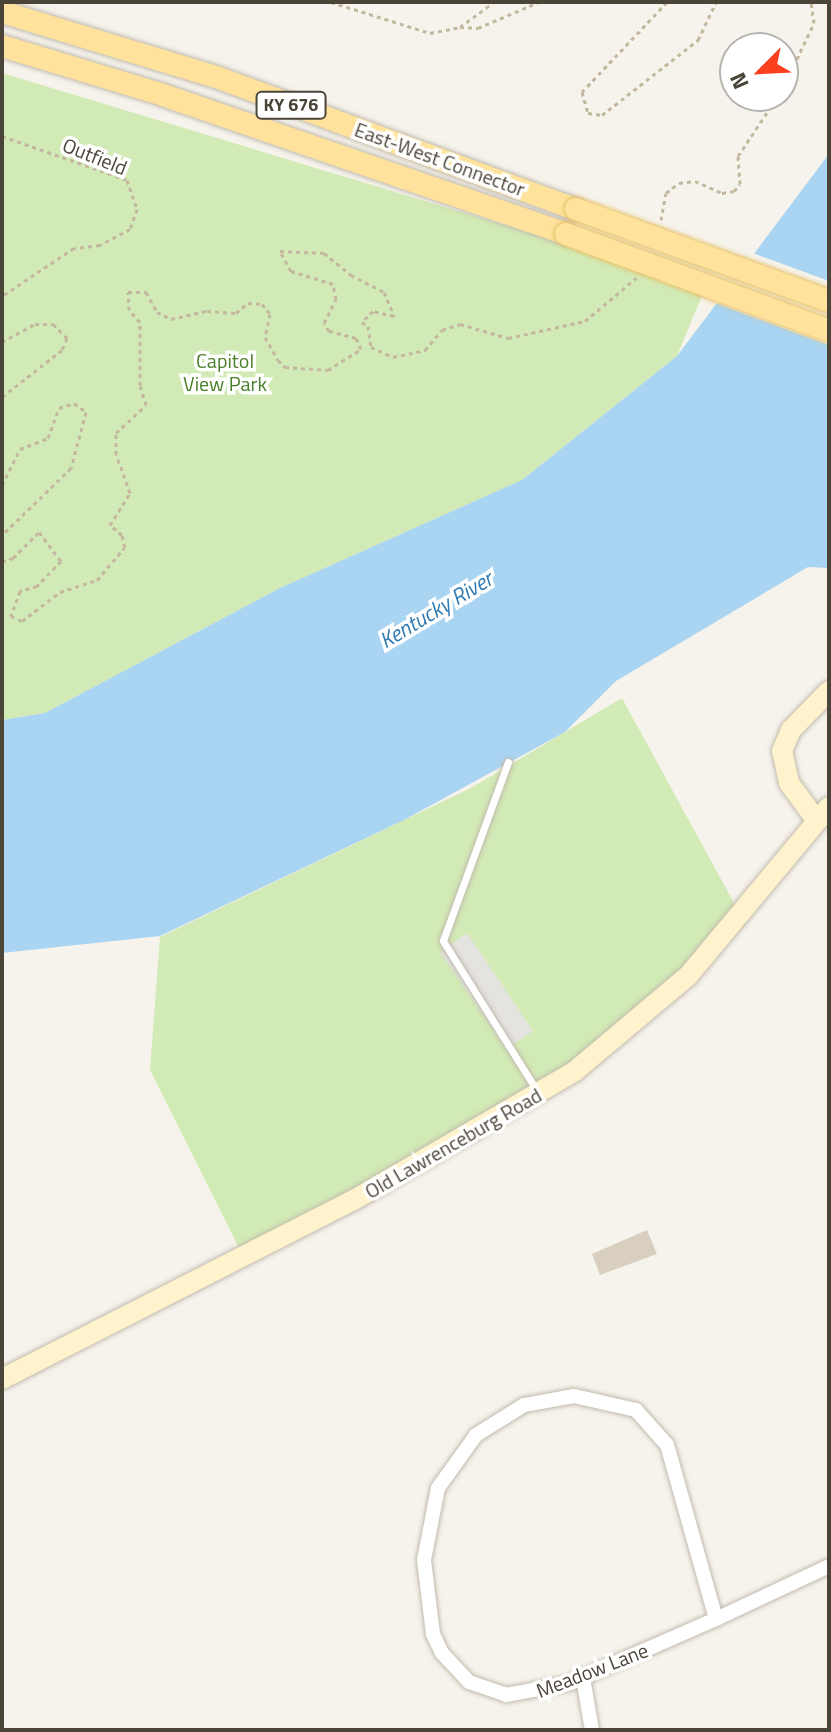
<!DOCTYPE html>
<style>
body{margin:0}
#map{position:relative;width:831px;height:1732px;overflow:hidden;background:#f6f3ec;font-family:"Titillium Web",sans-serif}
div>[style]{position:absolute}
.green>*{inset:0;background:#d2eab5}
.parking>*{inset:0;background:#e5e3e0}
.water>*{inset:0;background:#a9d4f2}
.pier>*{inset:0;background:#f6f3ec}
.building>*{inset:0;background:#d8cfc1}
.path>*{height:3px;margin-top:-1.5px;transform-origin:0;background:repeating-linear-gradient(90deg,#c4b79f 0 4px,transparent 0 8px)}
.roads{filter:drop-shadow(0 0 2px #c2bbae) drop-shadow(0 0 2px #c2bbae)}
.lane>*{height:7px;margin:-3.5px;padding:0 3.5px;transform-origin:3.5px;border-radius:3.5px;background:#fff}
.street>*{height:14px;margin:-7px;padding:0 7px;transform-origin:7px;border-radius:7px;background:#fff}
.secondary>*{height:20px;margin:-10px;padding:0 10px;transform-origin:10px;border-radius:10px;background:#fff3cd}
.primary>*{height:22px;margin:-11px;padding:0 11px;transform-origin:11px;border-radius:11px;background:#ffe39c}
.bridges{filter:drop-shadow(0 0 2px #e6c16a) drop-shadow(0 0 2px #e6c16a)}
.primary-bridge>*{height:22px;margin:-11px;padding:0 11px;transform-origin:11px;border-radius:11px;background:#ffe39c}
span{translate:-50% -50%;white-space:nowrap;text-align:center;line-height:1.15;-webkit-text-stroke:7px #fff;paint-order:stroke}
.shield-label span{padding:2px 6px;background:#fff;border:2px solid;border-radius:6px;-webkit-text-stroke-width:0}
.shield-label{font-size:18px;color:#4b4439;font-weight:700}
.street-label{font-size:20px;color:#4b4439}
.park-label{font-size:20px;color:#4a7f2a}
.water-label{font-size:22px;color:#2e7ab2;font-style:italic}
.frame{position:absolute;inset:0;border:4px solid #4b4439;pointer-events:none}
.north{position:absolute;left:719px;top:32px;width:80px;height:80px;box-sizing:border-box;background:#fff;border:2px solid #b7b4b0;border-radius:50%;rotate:246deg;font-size:22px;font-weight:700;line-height:32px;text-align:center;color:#4b4439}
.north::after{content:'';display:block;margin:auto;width:28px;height:36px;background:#fc3f1d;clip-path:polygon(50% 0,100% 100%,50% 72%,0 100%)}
</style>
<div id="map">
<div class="green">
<div style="clip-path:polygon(2px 73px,706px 286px,677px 356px,522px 480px,280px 588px,45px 713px,2px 720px)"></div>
<div style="clip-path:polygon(622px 698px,746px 925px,572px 1067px,244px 1258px,150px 1070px,160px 937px,471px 788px)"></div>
</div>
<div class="parking">
<div style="clip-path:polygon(467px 933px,533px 1031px,506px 1049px,440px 952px)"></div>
</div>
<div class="water">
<div style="clip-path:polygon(829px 154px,829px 568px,808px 567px,616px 681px,565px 732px,406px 819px,160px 936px,2px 953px,2px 720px,45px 713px,280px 588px,522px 480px,677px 356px)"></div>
</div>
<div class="pier">
<div style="clip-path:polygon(750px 252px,829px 281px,829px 345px,713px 302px)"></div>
</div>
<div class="building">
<div style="clip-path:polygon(647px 1230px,657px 1254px,600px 1275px,592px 1254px)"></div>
</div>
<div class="path">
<div style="left:331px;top:2px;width:104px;rotate:17.4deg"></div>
<div style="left:430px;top:33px;width:31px;rotate:-11deg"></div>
<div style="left:460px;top:27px;width:42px;rotate:-36.3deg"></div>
<div style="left:574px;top:2px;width:28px"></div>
<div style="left:626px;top:2px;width:8px"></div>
<div style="left:667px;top:2px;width:124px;rotate:133.4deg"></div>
<div style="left:582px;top:92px;width:22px;rotate:74deg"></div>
<div style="left:588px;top:113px;width:14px;rotate:8deg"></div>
<div style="left:602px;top:115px;width:122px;rotate:-38deg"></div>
<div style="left:698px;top:40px;width:42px;rotate:-64.7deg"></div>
<div style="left:460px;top:27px;width:18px;rotate:3deg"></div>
<div style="left:478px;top:28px;width:66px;rotate:-23.1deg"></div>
<div style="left:783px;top:88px;width:72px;rotate:-64.5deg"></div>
<div style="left:814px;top:23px;width:21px;rotate:-98deg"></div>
<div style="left:2px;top:136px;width:133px;rotate:19.4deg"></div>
<div style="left:127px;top:180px;width:31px;rotate:71deg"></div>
<div style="left:137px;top:209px;width:21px;rotate:109deg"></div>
<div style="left:130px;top:229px;width:34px;rotate:152deg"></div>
<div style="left:100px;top:245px;width:26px;rotate:173deg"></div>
<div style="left:74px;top:248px;width:87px;rotate:146.3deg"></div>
<div style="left:661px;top:220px;width:27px;rotate:-80deg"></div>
<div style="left:666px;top:193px;width:16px;rotate:-38deg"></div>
<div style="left:679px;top:183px;width:16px;rotate:-7deg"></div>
<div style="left:695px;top:181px;width:30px;rotate:24deg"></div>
<div style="left:722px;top:193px;width:12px;rotate:-9deg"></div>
<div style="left:734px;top:191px;width:9px;rotate:-49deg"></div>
<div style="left:740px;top:184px;width:28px;rotate:-94deg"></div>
<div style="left:738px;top:156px;width:72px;rotate:-56.3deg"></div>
<div style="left:2px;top:342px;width:38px;rotate:-29deg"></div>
<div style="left:35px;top:324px;width:18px"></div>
<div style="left:53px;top:324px;width:20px;rotate:45deg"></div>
<div style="left:67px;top:338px;width:13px;rotate:113deg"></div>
<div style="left:62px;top:350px;width:76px;rotate:141.9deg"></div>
<div style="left:2px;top:485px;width:40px;rotate:-63.4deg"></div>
<div style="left:20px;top:449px;width:30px;rotate:-21deg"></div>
<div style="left:48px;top:438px;width:32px;rotate:-70deg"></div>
<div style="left:59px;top:408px;width:16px;rotate:-18deg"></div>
<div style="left:74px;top:403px;width:15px;rotate:37deg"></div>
<div style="left:86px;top:412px;width:58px;rotate:105deg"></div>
<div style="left:71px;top:468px;width:96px;rotate:135.8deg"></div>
<div style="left:2px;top:562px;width:12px;rotate:-20deg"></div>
<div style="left:13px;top:558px;width:37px;rotate:-45deg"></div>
<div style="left:39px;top:532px;width:36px;rotate:53deg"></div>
<div style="left:61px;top:561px;width:35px;rotate:134deg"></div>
<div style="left:37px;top:586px;width:18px;rotate:164deg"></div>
<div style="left:20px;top:591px;width:27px;rotate:110deg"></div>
<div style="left:11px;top:616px;width:12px;rotate:24deg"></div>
<div style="left:22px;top:621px;width:48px;rotate:-37.3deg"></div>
<div style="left:60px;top:592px;width:39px;rotate:-18deg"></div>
<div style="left:97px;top:580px;width:43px;rotate:-49.7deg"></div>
<div style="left:125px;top:547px;width:12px;rotate:-104deg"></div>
<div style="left:122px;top:535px;width:16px;rotate:-140deg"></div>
<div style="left:110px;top:525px;width:38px;rotate:-58deg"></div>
<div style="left:130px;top:493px;width:41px;rotate:-109.7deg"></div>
<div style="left:116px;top:454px;width:21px;rotate:-90deg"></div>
<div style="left:116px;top:433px;width:41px;rotate:-43deg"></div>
<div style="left:146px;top:405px;width:21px;rotate:-107deg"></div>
<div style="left:140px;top:385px;width:63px;rotate:-90deg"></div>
<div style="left:140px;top:322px;width:16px;rotate:-133deg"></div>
<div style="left:129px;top:310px;width:18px;rotate:-93deg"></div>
<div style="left:128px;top:292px;width:18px"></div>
<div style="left:146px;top:292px;width:23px;rotate:61deg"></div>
<div style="left:157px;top:312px;width:16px;rotate:27deg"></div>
<div style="left:171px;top:319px;width:37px;rotate:-13deg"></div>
<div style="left:207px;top:311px;width:29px;rotate:4deg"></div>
<div style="left:236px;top:313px;width:16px;rotate:-40deg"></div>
<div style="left:248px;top:303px;width:14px;rotate:4deg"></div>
<div style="left:262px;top:304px;width:13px;rotate:51deg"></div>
<div style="left:270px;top:314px;width:24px;rotate:102deg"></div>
<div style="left:265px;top:337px;width:26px;rotate:61deg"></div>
<div style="left:278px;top:360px;width:10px;rotate:45deg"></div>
<div style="left:285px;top:367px;width:43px;rotate:4deg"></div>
<div style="left:328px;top:370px;width:39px;rotate:-32deg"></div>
<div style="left:361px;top:349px;width:12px;rotate:-114deg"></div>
<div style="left:356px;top:338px;width:28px;rotate:-165deg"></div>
<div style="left:329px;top:331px;width:9px;rotate:-122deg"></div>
<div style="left:324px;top:323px;width:27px;rotate:-63deg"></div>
<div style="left:336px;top:299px;width:15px;rotate:-101deg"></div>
<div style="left:333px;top:284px;width:44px;rotate:-162.8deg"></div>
<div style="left:291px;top:271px;width:23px;rotate:-119deg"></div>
<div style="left:280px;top:251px;width:44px;rotate:2.6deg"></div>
<div style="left:324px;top:253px;width:35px;rotate:39deg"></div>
<div style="left:351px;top:275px;width:37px;rotate:27deg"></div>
<div style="left:384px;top:292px;width:26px;rotate:67deg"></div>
<div style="left:394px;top:316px;width:22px;rotate:-167deg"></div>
<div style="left:373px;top:311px;width:16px;rotate:135deg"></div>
<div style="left:362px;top:322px;width:7px;rotate:34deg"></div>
<div style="left:368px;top:326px;width:21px;rotate:82deg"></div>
<div style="left:371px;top:347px;width:24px;rotate:24deg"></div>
<div style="left:393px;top:357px;width:33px;rotate:-12deg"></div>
<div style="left:425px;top:350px;width:26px;rotate:-50deg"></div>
<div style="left:442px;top:330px;width:19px;rotate:-18deg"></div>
<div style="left:460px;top:324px;width:50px;rotate:16.3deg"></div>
<div style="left:508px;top:338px;width:79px;rotate:-12.4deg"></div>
<div style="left:585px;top:321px;width:67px;rotate:-40.1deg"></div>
</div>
<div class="roads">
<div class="lane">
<div style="left:508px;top:762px;width:190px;rotate:110deg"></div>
<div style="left:443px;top:941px;width:175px;rotate:57.9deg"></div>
</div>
<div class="street">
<div style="left:716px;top:1619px;width:181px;rotate:-105.7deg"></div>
<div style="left:667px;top:1445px;width:47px;rotate:-131.5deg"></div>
<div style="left:636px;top:1410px;width:64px;rotate:-167.3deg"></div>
<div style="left:574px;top:1396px;width:51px;rotate:169.8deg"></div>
<div style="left:524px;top:1405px;width:57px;rotate:148deg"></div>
<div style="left:476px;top:1435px;width:65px;rotate:125.6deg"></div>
<div style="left:438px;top:1488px;width:73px;rotate:101deg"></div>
<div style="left:424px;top:1560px;width:75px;rotate:83.1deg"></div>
<div style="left:433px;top:1634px;width:21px;rotate:65deg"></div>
<div style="left:442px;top:1653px;width:40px;rotate:47deg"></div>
<div style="left:469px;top:1682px;width:39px;rotate:19deg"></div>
<div style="left:506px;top:1695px;width:65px;rotate:-10.6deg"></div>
<div style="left:570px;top:1683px;width:159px;rotate:-23.7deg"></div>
<div style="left:716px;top:1619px;width:125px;rotate:-25.1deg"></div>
<div style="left:583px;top:1678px;width:53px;rotate:80.2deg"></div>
</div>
<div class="secondary">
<div style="left:817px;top:821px;width:47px;rotate:-126.4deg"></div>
<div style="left:789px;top:783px;width:33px;rotate:-102deg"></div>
<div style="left:782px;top:751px;width:23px;rotate:-67deg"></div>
<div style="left:791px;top:730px;width:54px;rotate:-45.7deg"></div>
<div style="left:2px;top:1379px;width:393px;rotate:-27deg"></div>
<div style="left:352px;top:1201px;width:258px;rotate:-30.2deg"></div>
<div style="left:575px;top:1071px;width:148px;rotate:-40.1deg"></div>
<div style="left:688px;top:976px;width:220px;rotate:-50.2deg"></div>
</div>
<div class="primary">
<div style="left:2px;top:12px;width:227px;rotate:16.9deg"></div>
<div style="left:219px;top:78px;width:380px;rotate:20.2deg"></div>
<div style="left:2px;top:46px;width:168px;rotate:16.9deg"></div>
<div style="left:163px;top:95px;width:426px;rotate:19deg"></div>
</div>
</div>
<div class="bridges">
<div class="primary-bridge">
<div style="left:576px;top:209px;width:269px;rotate:20deg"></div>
<div style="left:566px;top:234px;width:280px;rotate:20.2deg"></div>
</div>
</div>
<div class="shield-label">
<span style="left:291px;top:105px">KY 676</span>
</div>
<div class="street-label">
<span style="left:95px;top:156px;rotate:22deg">Outfield</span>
<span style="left:440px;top:159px;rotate:20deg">East-West Connector</span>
<span style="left:453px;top:1143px;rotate:-30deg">Old Lawrenceburg Road</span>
<span style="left:592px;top:1670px;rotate:-21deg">Meadow Lane</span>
</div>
<div class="park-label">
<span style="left:225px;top:372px">Capitol<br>View Park</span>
</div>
<div class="water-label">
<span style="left:436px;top:610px;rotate:-31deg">Kentucky River</span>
</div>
<div class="frame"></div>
<div class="north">N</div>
</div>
